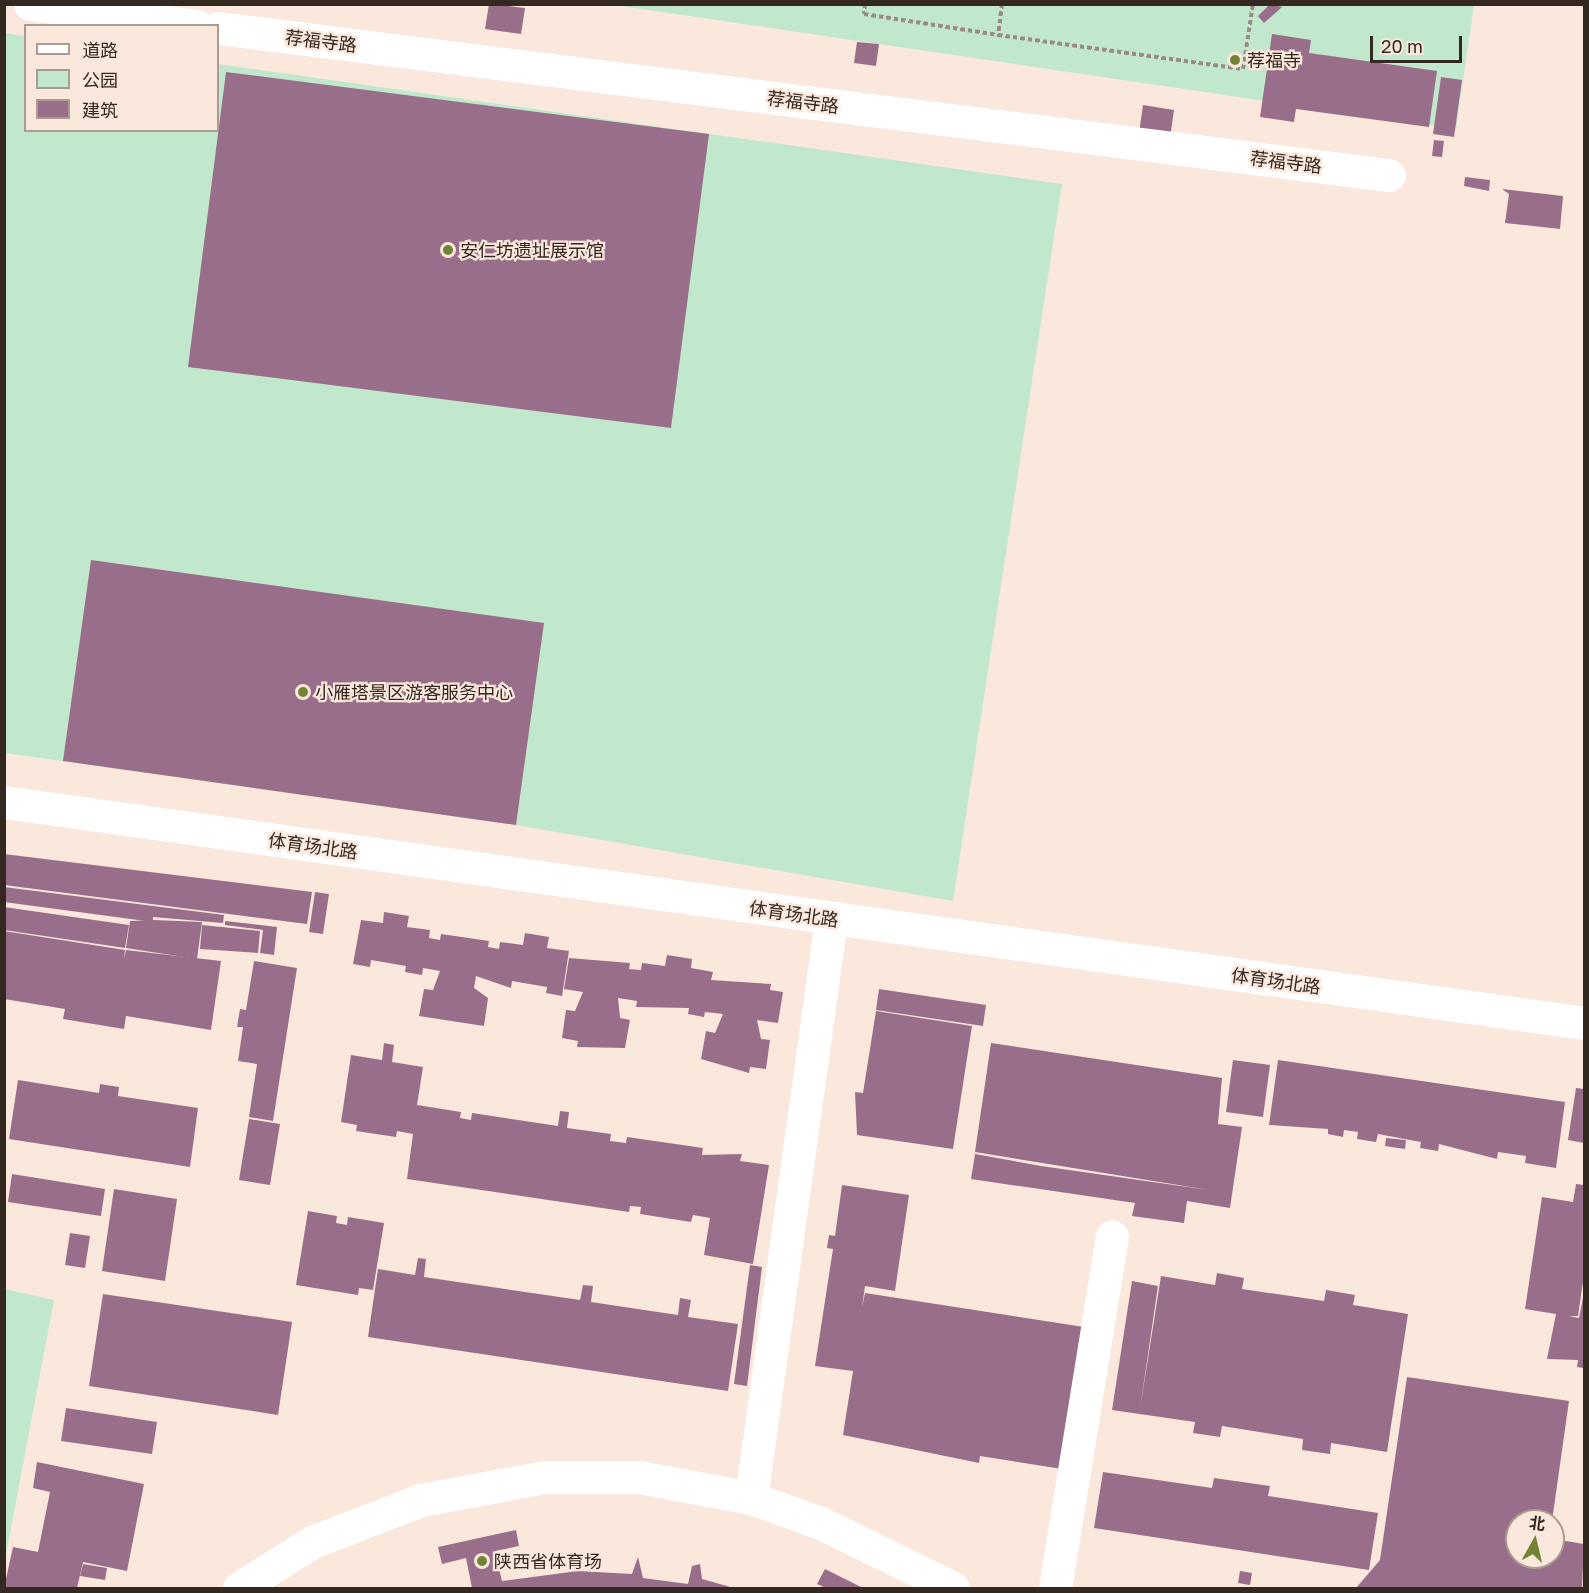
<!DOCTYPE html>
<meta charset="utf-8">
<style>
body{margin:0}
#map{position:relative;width:1589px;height:1593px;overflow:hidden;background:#fbe8dc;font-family:"Golos Text","Noto Sans SC",sans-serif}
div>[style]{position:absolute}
.green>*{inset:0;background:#c1e8cc}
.building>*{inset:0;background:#996e8a}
.path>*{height:4px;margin-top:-2px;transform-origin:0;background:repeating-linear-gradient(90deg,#9b8c82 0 4.5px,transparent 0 7.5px)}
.minor>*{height:33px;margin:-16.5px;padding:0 16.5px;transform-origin:16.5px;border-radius:16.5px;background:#fff}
.dots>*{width:16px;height:16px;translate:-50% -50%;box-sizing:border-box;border:3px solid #fbe8dc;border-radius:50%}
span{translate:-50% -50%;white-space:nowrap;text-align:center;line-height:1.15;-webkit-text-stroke:4.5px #fbe8dc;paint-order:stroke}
.street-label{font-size:18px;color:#342921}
.poi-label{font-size:18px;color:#342921}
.left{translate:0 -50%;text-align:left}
.frame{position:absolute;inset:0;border:6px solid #342921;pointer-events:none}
.legend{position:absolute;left:24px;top:24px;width:195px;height:108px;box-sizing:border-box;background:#fbe8dc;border:2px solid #ab9c91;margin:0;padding:8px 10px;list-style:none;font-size:18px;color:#342921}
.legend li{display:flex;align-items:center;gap:12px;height:30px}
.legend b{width:30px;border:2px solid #ab9c91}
.north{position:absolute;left:1505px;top:1509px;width:60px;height:60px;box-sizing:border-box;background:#fbe8dc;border:2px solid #ab9c91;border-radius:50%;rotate:8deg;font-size:16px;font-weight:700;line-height:24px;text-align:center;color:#342921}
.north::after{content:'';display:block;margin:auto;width:21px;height:27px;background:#728433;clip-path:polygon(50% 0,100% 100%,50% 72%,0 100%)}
.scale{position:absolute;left:1370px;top:36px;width:92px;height:27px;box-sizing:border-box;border:3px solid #342921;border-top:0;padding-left:8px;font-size:18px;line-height:21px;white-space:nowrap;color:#342921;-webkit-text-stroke:4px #fbe8dc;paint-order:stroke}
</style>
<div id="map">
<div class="green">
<div style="clip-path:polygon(614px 5px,1474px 5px,1456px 129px)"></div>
<div style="clip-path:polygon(5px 33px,25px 36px,26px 130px,218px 130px,218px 64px,1062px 184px,953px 901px,516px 825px,5px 753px)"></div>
<div style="clip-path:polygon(5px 1289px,54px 1300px,5px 1560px)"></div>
</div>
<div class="building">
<div style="clip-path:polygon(489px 4px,525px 8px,521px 34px,485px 29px)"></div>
<div style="clip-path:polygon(1270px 4px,1282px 7px,1264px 23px,1258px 16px)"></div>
<div style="clip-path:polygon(1272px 34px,1311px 40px,1309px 53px,1437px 71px,1429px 127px,1296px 109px,1294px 122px,1260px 117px)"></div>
<div style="clip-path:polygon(857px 42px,879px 44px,876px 66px,854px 63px)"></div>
<div style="clip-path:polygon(226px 72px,709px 134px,671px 428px,188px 367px)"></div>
<div style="clip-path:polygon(1441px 77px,1462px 80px,1454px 137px,1433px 134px)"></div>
<div style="clip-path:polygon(1143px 105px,1174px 110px,1170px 138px,1139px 133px)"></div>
<div style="clip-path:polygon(1434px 140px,1444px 141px,1442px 157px,1432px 156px)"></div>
<div style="clip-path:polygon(1465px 177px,1490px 180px,1489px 191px,1464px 186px)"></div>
<div style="clip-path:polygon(1502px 189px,1563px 196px,1560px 229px,1505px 223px,1509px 194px)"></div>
<div style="clip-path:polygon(91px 560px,544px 623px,516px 825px,63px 761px)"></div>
<div style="clip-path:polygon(4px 854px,312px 892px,307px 924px,4px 885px)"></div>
<div style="clip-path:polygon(4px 887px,224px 915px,223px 923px,153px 917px,153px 922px,4px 902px)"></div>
<div style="clip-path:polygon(315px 892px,329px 894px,323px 934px,309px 932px)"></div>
<div style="clip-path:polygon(4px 907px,129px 925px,125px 948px,4px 930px)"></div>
<div style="clip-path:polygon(384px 912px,409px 916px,407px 927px,430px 930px,429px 938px,440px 940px,441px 934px,489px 941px,488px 947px,499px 949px,500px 942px,523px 945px,525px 933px,549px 937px,547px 948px,569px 951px,562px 996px,546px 993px,547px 987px,512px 981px,511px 988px,476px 976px,474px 988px,488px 998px,484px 1026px,419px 1016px,424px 989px,433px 990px,440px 971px,423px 968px,422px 975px,405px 972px,406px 966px,371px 960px,370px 967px,353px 964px,361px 920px,383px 923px)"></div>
<div style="clip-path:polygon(154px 920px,202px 922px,197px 959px,126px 948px,130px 921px)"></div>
<div style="clip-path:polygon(225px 921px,277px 927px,274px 955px,260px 953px,263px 930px,225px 925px)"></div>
<div style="clip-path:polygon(202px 925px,260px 931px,258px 953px,200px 949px)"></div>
<div style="clip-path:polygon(4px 931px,125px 950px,124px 959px,126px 950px,221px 961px,211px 1030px,126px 1016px,124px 1029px,63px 1019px,65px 1009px,4px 999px)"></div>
<div style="clip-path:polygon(667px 955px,692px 959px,691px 968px,713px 972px,711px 980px,771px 984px,770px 990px,783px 992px,778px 1023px,757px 1020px,761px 1039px,770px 1040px,766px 1069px,750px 1067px,749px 1073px,701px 1059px,706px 1031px,715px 1033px,723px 1014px,705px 1012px,704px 1017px,688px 1014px,689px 1008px,636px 1007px,637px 1001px,618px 998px,620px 1018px,630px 1020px,625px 1048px,577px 1047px,578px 1041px,562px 1038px,566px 1010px,575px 1011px,583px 992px,564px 989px,569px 958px,630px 963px,629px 969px,641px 970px,642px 963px,665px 966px)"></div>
<div style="clip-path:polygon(254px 961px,297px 968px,273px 1121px,249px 1117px,257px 1064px,238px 1061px,243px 1027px,237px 1027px,240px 1009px,246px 1010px)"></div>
<div style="clip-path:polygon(879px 989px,986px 1005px,983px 1026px,876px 1010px)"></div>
<div style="clip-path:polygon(876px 1011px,972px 1026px,953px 1149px,857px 1135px,855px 1092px,863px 1093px)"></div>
<div style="clip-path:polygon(384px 1043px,394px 1045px,392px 1062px,423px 1067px,417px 1105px,461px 1112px,460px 1118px,471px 1120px,472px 1113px,558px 1126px,560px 1111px,569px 1112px,567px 1128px,611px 1134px,610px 1141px,626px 1143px,627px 1137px,703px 1148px,702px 1155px,742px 1154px,740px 1161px,769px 1165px,753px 1264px,704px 1255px,710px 1218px,693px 1215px,691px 1222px,640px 1214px,641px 1207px,630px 1206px,629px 1212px,407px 1179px,413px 1134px,397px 1131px,396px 1137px,356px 1131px,357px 1125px,341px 1122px,351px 1055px,382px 1060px)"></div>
<div style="clip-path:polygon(991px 1043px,1222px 1078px,1218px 1124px,1242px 1127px,1230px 1208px,1187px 1201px,1184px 1223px,1132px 1216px,1135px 1203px,971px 1179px,975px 1154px,1041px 1166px,1209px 1190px,975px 1152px)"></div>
<div style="clip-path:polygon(1233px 1060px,1270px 1065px,1263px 1117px,1226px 1112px)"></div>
<div style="clip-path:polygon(1278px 1060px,1565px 1102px,1556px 1168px,1525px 1163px,1526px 1156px,1498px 1152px,1497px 1159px,1439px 1144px,1438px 1151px,1420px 1148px,1421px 1142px,1378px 1134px,1376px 1142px,1357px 1139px,1358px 1132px,1344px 1130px,1343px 1137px,1328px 1134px,1328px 1129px,1269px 1125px)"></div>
<div style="clip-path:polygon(18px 1080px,99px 1093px,100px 1084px,119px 1087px,118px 1096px,198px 1108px,190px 1167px,9px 1139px)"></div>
<div style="clip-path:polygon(1576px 1088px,1584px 1089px,1584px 1143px,1568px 1140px)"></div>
<div style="clip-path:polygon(249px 1119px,280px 1124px,270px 1185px,239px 1180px)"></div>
<div style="clip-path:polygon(1386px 1138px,1406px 1140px,1405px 1149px,1385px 1146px)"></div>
<div style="clip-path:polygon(12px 1174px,105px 1189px,101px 1216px,8px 1202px)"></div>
<div style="clip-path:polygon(1576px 1184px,1584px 1185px,1584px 1275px,1578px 1316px,1569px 1316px,1579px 1318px,1584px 1292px,1584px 1368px,1577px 1367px,1578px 1360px,1547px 1359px,1556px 1314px,1525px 1309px,1542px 1197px,1573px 1202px)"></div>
<div style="clip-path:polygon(842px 1185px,909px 1195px,895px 1291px,865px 1286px,862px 1308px,865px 1293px,1084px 1327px,1062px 1469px,980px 1456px,979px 1463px,843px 1435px,853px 1371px,815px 1366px,833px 1249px,827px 1248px,829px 1235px,835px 1236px)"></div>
<div style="clip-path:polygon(114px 1189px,177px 1199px,165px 1281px,102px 1271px)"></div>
<div style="clip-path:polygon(308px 1211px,337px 1216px,336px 1223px,347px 1225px,348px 1217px,384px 1223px,373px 1290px,359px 1288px,358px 1295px,296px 1285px)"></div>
<div style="clip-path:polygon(70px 1233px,90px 1236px,85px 1268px,65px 1265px)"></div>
<div style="clip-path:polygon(418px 1258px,426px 1259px,424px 1277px,580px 1300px,583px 1285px,593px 1286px,591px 1302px,678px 1315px,680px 1298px,691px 1300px,688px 1317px,738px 1324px,728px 1391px,368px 1337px,378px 1269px,415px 1275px)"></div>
<div style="clip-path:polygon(750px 1265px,762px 1267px,747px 1386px,734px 1384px)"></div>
<div style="clip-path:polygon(1217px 1273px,1244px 1278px,1242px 1289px,1324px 1301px,1326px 1290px,1355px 1295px,1353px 1305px,1408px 1314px,1387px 1452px,1331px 1443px,1330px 1454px,1302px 1450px,1303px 1439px,1222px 1426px,1220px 1437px,1193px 1433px,1195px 1422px,1112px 1410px,1132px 1281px,1158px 1286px,1140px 1409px,1161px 1276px,1215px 1285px)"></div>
<div style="clip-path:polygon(103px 1294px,292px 1322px,278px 1415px,89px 1386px)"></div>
<div style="clip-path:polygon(1407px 1377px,1569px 1401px,1552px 1521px,1517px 1521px,1517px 1557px,1553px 1557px,1553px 1539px,1584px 1544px,1582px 1588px,1356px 1588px,1380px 1560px)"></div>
<div style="clip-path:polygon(66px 1408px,157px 1422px,152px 1454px,61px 1441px)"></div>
<div style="clip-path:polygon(37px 1462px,144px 1484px,127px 1571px,83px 1562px,77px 1588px,4px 1588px,13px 1547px,38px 1552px,50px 1492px,33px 1488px)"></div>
<div style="clip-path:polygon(1103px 1472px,1212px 1488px,1214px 1478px,1270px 1486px,1268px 1496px,1378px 1513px,1369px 1570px,1094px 1528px)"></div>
<div style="clip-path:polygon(516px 1530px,519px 1546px,495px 1551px,502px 1581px,578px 1571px,632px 1574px,638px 1557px,643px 1578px,688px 1584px,692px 1566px,700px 1564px,702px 1579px,734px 1588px,472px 1588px,466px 1558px,442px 1564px,438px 1547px)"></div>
<div style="clip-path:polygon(83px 1564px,107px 1568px,105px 1580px,80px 1576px)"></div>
<div style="clip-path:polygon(825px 1569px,863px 1588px,826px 1588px,817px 1584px)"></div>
<div style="clip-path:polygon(1240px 1571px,1252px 1573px,1250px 1585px,1238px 1583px)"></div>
</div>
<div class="path">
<div style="left:723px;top:4px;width:16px"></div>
<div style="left:865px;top:4px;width:10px;rotate:96deg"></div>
<div style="left:864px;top:14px;width:136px;rotate:8.9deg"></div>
<div style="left:1002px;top:4px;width:31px;rotate:97deg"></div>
<div style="left:998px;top:35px;width:247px;rotate:7.9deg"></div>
<div style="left:1243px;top:69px;width:66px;rotate:-81.3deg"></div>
</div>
<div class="minor">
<div style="left:30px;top:4px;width:168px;rotate:7.5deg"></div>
<div style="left:218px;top:28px;width:1180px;rotate:7.16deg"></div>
<div style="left:4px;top:802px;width:1595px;rotate:7.96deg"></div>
<div style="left:751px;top:1498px;width:584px;rotate:-82.12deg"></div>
<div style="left:239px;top:1588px;width:86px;rotate:-32.2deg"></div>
<div style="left:312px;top:1542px;width:117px;rotate:-21.1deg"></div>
<div style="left:421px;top:1500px;width:126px;rotate:-10.5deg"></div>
<div style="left:545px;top:1477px;width:94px"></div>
<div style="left:639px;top:1477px;width:114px;rotate:10.6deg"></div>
<div style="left:751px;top:1498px;width:74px;rotate:19.7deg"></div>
<div style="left:821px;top:1523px;width:147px;rotate:26.2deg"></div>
<div style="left:1055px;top:1588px;width:356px;rotate:-80.8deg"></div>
</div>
<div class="dots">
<div style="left:1235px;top:60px;background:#728433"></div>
<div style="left:448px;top:250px;background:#728433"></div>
<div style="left:303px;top:692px;background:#728433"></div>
<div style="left:482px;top:1561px;background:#728433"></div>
</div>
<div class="street-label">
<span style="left:321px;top:41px;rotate:7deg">荐福寺路</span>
<span style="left:803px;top:102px;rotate:7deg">荐福寺路</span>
<span style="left:1286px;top:162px;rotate:7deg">荐福寺路</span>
<span style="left:313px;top:846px;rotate:8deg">体育场北路</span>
<span style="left:794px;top:914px;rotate:8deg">体育场北路</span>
<span style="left:1276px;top:981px;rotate:8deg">体育场北路</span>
</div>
<div class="poi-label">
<span class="left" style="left:1247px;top:60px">荐福寺</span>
<span class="left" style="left:460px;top:250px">安仁坊遗址展示馆</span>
<span class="left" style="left:315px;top:692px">小雁塔景区游客服务中心</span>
<span class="left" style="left:494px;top:1561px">陕西省体育场</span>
</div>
<div class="frame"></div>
<ul class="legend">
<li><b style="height:8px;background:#fff"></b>道路</li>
<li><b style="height:16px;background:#c1e8cc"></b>公园</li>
<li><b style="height:16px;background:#996e8a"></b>建筑</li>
</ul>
<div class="north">北</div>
<div class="scale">20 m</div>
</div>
